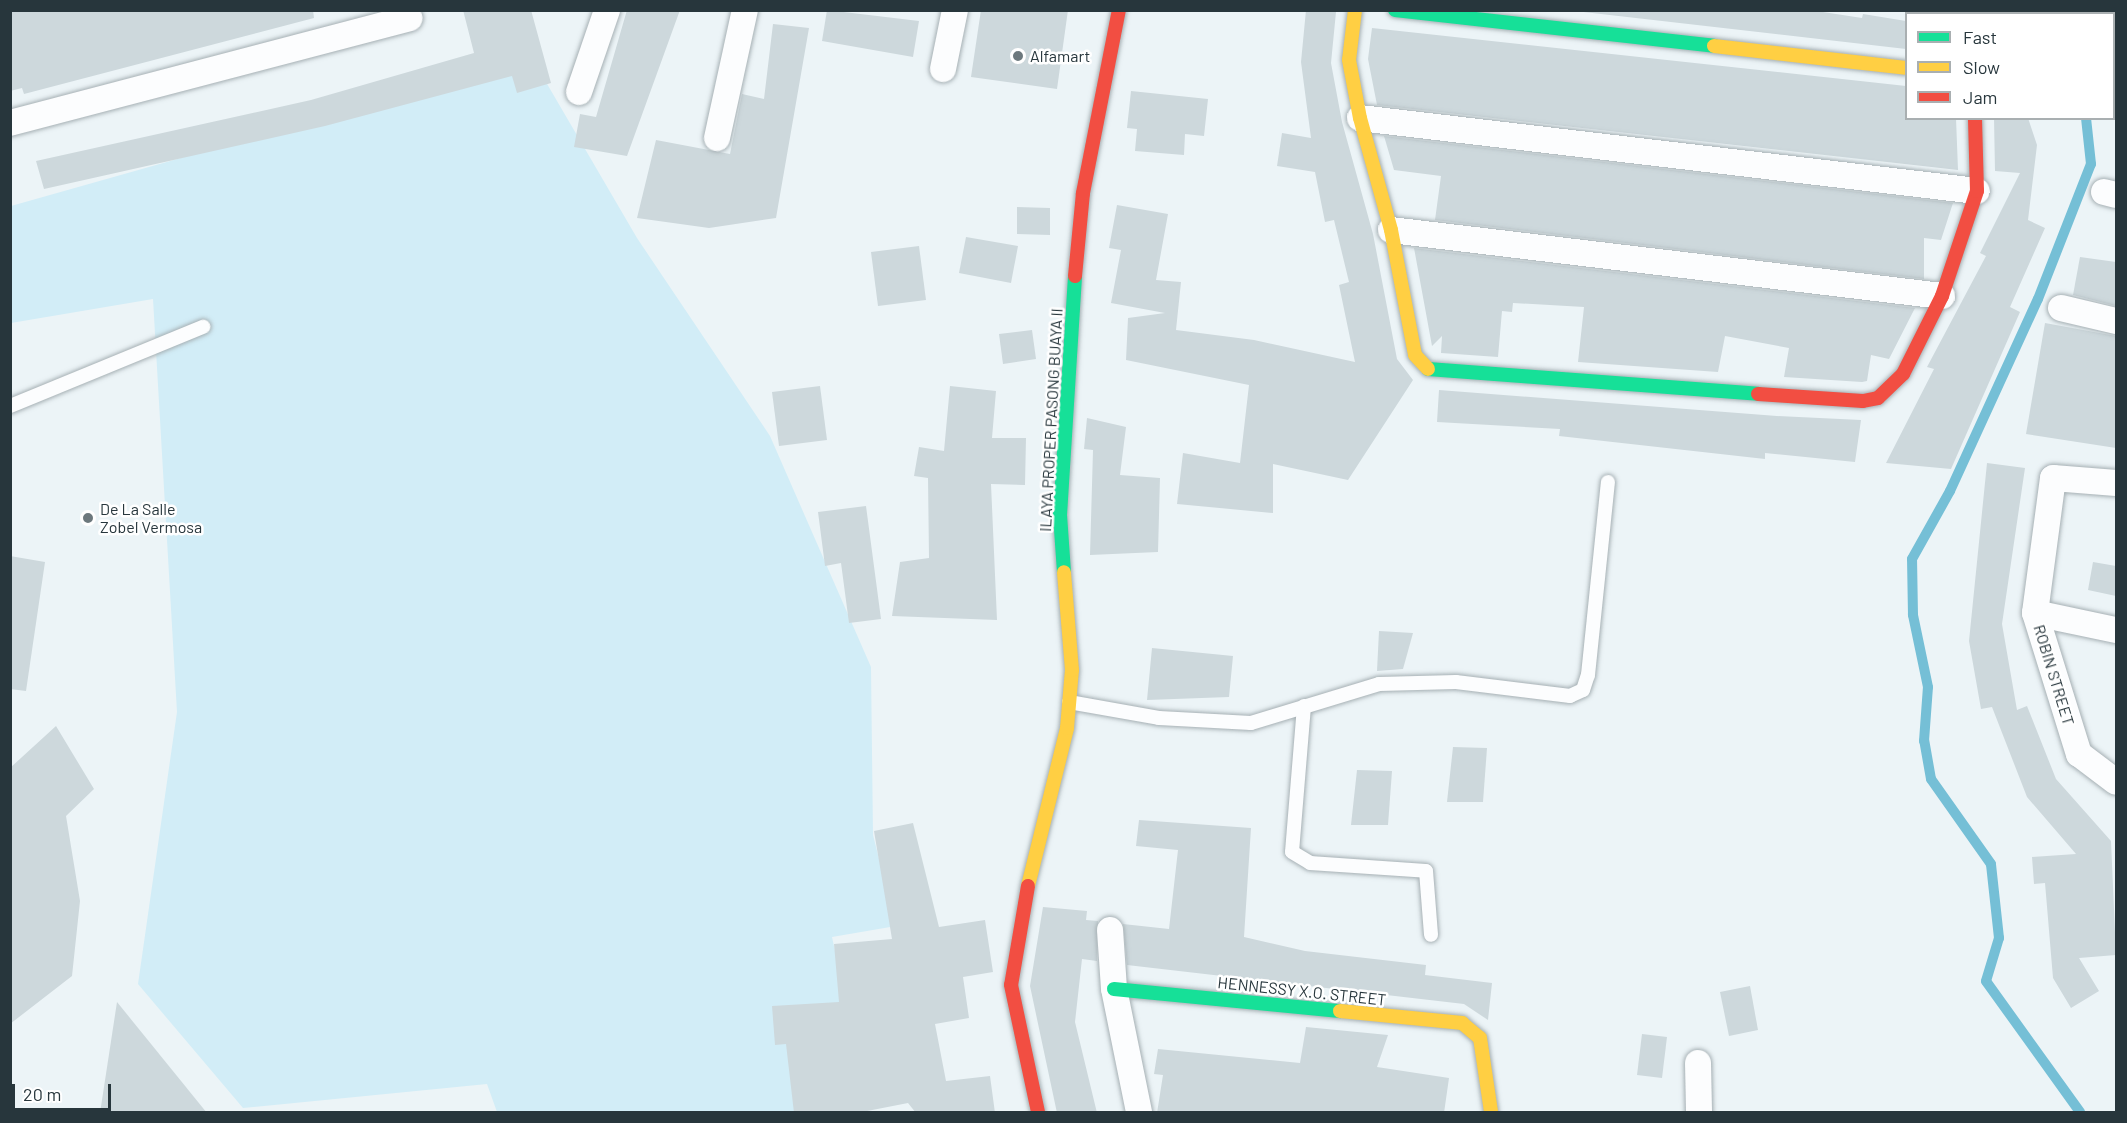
<!DOCTYPE html>
<style>
body{margin:0}
#map{position:relative;width:2127px;height:1123px;overflow:hidden;background:#ecf4f7;font-family:Barlow,sans-serif}
div>[style]{position:absolute}
.green>*{inset:0;background:#d2edf7}
.stream>*{height:10px;margin:-5px;padding:0 5px;transform-origin:5px;border-radius:5px;background:#75bfd6}
.building>*{inset:0;background:#cdd8dc}
.roads{filter:drop-shadow(0 0 2px #a6b0b4) drop-shadow(0 0 2px #a6b0b4)}
.lane>*{height:14px;margin:-7px;padding:0 7px;transform-origin:7px;border-radius:7px;background:#fcfdfe}
.street>*{height:26px;margin:-13px;padding:0 13px;transform-origin:13px;border-radius:13px;background:#fcfdfe}
.fast>*{height:14px;margin:-7px;padding:0 7px;transform-origin:7px;border-radius:7px;background:#16e098}
.slow>*{height:14px;margin:-7px;padding:0 7px;transform-origin:7px;border-radius:7px;background:#ffcf43}
.jam>*{height:14px;margin:-7px;padding:0 7px;transform-origin:7px;border-radius:7px;background:#f24e42}
.dots>*{width:16px;height:16px;translate:-50% -50%;box-sizing:border-box;border:3px solid #fff;border-radius:50%}
span{translate:-50% -50%;white-space:nowrap;text-align:center;line-height:1.15;-webkit-text-stroke:5px #fff;paint-order:stroke}
.poi-label{font-size:16px;color:#27363c}
.left{translate:0 -50%;text-align:left}
.street-label{font-size:16px;color:#27363c}
.frame{position:absolute;inset:0;border:12px solid #27363c;pointer-events:none}
.legend{position:absolute;left:1905px;top:12px;width:210px;height:108px;box-sizing:border-box;background:#fff;border:2px solid #a9afb1;margin:0;padding:8px 10px;list-style:none;font-size:18px;color:#27363c}
.legend li{display:flex;align-items:center;gap:12px;height:30px}
.legend b{width:30px;border:2px solid #a9afb1}
.scale{position:absolute;left:12px;top:1084px;width:99px;height:27px;box-sizing:border-box;border:3px solid #27363c;border-top:0;padding-left:8px;font-size:18px;line-height:21px;white-space:nowrap;color:#27363c;-webkit-text-stroke:4px #fff;paint-order:stroke}
</style>
<div id="map">
<div class="green">
<div style="clip-path:polygon(481px 73px,543px 77px,637px 238px,770px 436px,871px 667px,873px 835px,896px 926px,832px 937px,851px 1025px,818px 1112px,497px 1112px,487px 1084px,243px 1108px,138px 984px,177px 712px,153px 299px,11px 323px,11px 206px)"></div>
</div>
<div class="stream">
<div style="left:2076px;top:10px;width:4px;rotate:90deg"></div>
<div style="left:2080px;top:1112px;width:161px;rotate:-125.7deg"></div>
<div style="left:1986px;top:981px;width:45px;rotate:-73.2deg"></div>
<div style="left:1999px;top:938px;width:74px;rotate:-96.2deg"></div>
<div style="left:1991px;top:864px;width:104px;rotate:-125.2deg"></div>
<div style="left:1931px;top:779px;width:39px;rotate:-100deg"></div>
<div style="left:1924px;top:741px;width:54px;rotate:-85.8deg"></div>
<div style="left:1928px;top:687px;width:74px;rotate:-101.8deg"></div>
<div style="left:1913px;top:615px;width:56px;rotate:-91deg"></div>
<div style="left:1912px;top:559px;width:78px;rotate:-60.8deg"></div>
<div style="left:1950px;top:491px;width:211px;rotate:-65.4deg"></div>
<div style="left:2038px;top:299px;width:145px;rotate:-68.6deg"></div>
<div style="left:2091px;top:164px;width:46px;rotate:-96.2deg"></div>
</div>
<div class="building">
<div style="clip-path:polygon(10px 10px,313px 10px,314px 18px,24px 94px,22px 88px,10px 91px)"></div>
<div style="clip-path:polygon(463px 10px,531px 10px,551px 83px,517px 93px,512px 76px,325px 126px,44px 189px,36px 161px,311px 100px,474px 53px)"></div>
<div style="clip-path:polygon(627px 10px,680px 10px,627px 156px,574px 147px,580px 114px,596px 117px)"></div>
<div style="clip-path:polygon(827px 10px,919px 21px,913px 57px,822px 41px)"></div>
<div style="clip-path:polygon(981px 10px,1068px 10px,1057px 89px,971px 77px)"></div>
<div style="clip-path:polygon(1306px 10px,1336px 12px,1331px 63px,1342px 122px,1373px 234px,1397px 359px,1413px 380px,1348px 480px,1273px 464px,1273px 513px,1177px 504px,1183px 453px,1240px 463px,1249px 385px,1126px 360px,1128px 318px,1165px 313px,1111px 303px,1121px 250px,1109px 248px,1117px 205px,1168px 214px,1156px 280px,1181px 282px,1176px 330px,1254px 340px,1355px 362px,1339px 285px,1349px 282px,1334px 220px,1325px 222px,1315px 172px,1277px 166px,1282px 133px,1311px 138px,1301px 62px)"></div>
<div style="clip-path:polygon(1566px 10px,1810px 10px,1862px 18px,1863px 14px,1906px 21px,1906px 49px)"></div>
<div style="clip-path:polygon(773px 24px,809px 28px,776px 218px,709px 228px,637px 218px,656px 140px,730px 154px,742px 94px,764px 99px)"></div>
<div style="clip-path:polygon(1372px 28px,1906px 86px,1906px 118px,1956px 118px,1958px 170px,1377px 105px,1368px 59px)"></div>
<div style="clip-path:polygon(1131px 91px,1208px 99px,1204px 136px,1185px 134px,1184px 155px,1135px 151px,1137px 129px,1127px 128px)"></div>
<div style="clip-path:polygon(1994px 118px,2028px 118px,2037px 145px,2028px 220px,2045px 228px,2010px 307px,2020px 312px,1951px 469px,1886px 463px,1934px 369px,1927px 367px,1986px 256px,1980px 253px,2020px 173px,1995px 171px)"></div>
<div style="clip-path:polygon(1384px 136px,1953px 203px,1952px 206px,1941px 240px,1924px 238px,1924px 279px,1435px 220px,1441px 176px,1394px 170px)"></div>
<div style="clip-path:polygon(1017px 207px,1050px 208px,1050px 235px,1017px 234px)"></div>
<div style="clip-path:polygon(966px 237px,1018px 246px,1011px 283px,959px 273px)"></div>
<div style="clip-path:polygon(919px 246px,926px 300px,878px 306px,871px 252px)"></div>
<div style="clip-path:polygon(1414px 248px,1422px 249px,1915px 308px,1889px 359px,1871px 355px,1867px 381px,1862px 382px,1784px 377px,1789px 348px,1725px 336px,1718px 372px,1578px 362px,1584px 307px,1513px 303px,1512px 312px,1502px 311px,1498px 357px,1441px 353px,1442px 336px,1432px 346px)"></div>
<div style="clip-path:polygon(2080px 257px,2116px 262px,2116px 306px,2073px 295px)"></div>
<div style="clip-path:polygon(2045px 323px,2116px 336px,2116px 448px,2026px 434px)"></div>
<div style="clip-path:polygon(1032px 330px,1036px 359px,1003px 364px,999px 334px)"></div>
<div style="clip-path:polygon(820px 386px,827px 440px,779px 446px,772px 392px)"></div>
<div style="clip-path:polygon(950px 386px,996px 391px,992px 438px,1026px 438px,1025px 485px,991px 484px,997px 620px,892px 616px,900px 562px,929px 558px,928px 478px,914px 476px,919px 447px,944px 451px)"></div>
<div style="clip-path:polygon(1439px 390px,1777px 416px,1861px 420px,1855px 462px,1765px 453px,1765px 459px,1559px 436px,1560px 429px,1437px 422px)"></div>
<div style="clip-path:polygon(1087px 418px,1126px 427px,1120px 475px,1160px 478px,1158px 552px,1090px 555px,1093px 450px,1084px 449px)"></div>
<div style="clip-path:polygon(1987px 463px,2025px 468px,2002px 624px,2017px 710px,2027px 706px,2056px 779px,2111px 841px,2116px 955px,2079px 958px,2099px 991px,2071px 1008px,2053px 978px,2045px 883px,2034px 884px,2032px 857px,2076px 854px,2027px 797px,1992px 707px,1981px 709px,1969px 641px)"></div>
<div style="clip-path:polygon(866px 506px,881px 619px,849px 623px,841px 563px,825px 566px,818px 512px)"></div>
<div style="clip-path:polygon(10px 556px,45px 562px,26px 691px,10px 689px)"></div>
<div style="clip-path:polygon(2093px 562px,2116px 566px,2116px 596px,2088px 590px)"></div>
<div style="clip-path:polygon(1379px 631px,1413px 633px,1403px 669px,1377px 671px)"></div>
<div style="clip-path:polygon(1152px 648px,1233px 656px,1229px 697px,1147px 700px)"></div>
<div style="clip-path:polygon(56px 726px,94px 789px,66px 816px,80px 901px,72px 976px,10px 1024px,10px 768px)"></div>
<div style="clip-path:polygon(1453px 747px,1487px 748px,1483px 802px,1447px 802px)"></div>
<div style="clip-path:polygon(1357px 770px,1392px 771px,1388px 825px,1351px 825px)"></div>
<div style="clip-path:polygon(1139px 820px,1251px 828px,1244px 937px,1305px 951px,1426px 965px,1425px 975px,1492px 983px,1488px 1020px,1464px 1004px,1127px 965px,1123px 924px,1169px 929px,1178px 850px,1136px 846px)"></div>
<div style="clip-path:polygon(913px 823px,939px 927px,985px 920px,993px 972px,963px 977px,969px 1018px,935px 1024px,946px 1081px,990px 1076px,995px 1113px,916px 1113px,908px 1103px,857px 1113px,794px 1113px,786px 1044px,775px 1045px,772px 1006px,839px 1002px,834px 944px,892px 939px,874px 831px)"></div>
<div style="clip-path:polygon(1043px 907px,1087px 911px,1086px 920px,1098px 921px,1097px 961px,1082px 959px,1075px 1022px,1097px 1113px,1057px 1113px,1030px 986px)"></div>
<div style="clip-path:polygon(1750px 986px,1758px 1030px,1729px 1036px,1720px 992px)"></div>
<div style="clip-path:polygon(117px 1002px,207px 1113px,100px 1113px)"></div>
<div style="clip-path:polygon(1306px 1027px,1388px 1035px,1377px 1067px,1449px 1078px,1444px 1113px,1157px 1113px,1163px 1075px,1154px 1074px,1158px 1049px,1300px 1063px)"></div>
<div style="clip-path:polygon(1642px 1034px,1667px 1037px,1662px 1078px,1637px 1075px)"></div>
</div>
<div class="roads">
<div class="lane">
<div style="left:10px;top:406px;width:209px;rotate:-22.3deg"></div>
<div style="left:1069px;top:702px;width:91px;rotate:10.1deg"></div>
<div style="left:1159px;top:718px;width:92px;rotate:3.1deg"></div>
<div style="left:1251px;top:723px;width:134px;rotate:-16.9deg"></div>
<div style="left:1379px;top:684px;width:77px;rotate:-1.5deg"></div>
<div style="left:1456px;top:682px;width:115px;rotate:7deg"></div>
<div style="left:1570px;top:696px;width:14px;rotate:-25deg"></div>
<div style="left:1583px;top:690px;width:16px;rotate:-72deg"></div>
<div style="left:1588px;top:675px;width:194px;rotate:-84.1deg"></div>
<div style="left:1304px;top:706px;width:146px;rotate:94.7deg"></div>
<div style="left:1292px;top:852px;width:21px;rotate:31deg"></div>
<div style="left:1310px;top:863px;width:116px;rotate:3.9deg"></div>
<div style="left:1426px;top:871px;width:64px;rotate:85.5deg"></div>
</div>
<div class="street">
<div style="left:1974px;top:14px;width:4px;rotate:-90deg"></div>
<div style="left:943px;top:69px;width:60px;rotate:-78.5deg"></div>
<div style="left:579px;top:92px;width:87px;rotate:-71.1deg"></div>
<div style="left:1360px;top:118px;width:621px;rotate:6.75deg"></div>
<div style="left:10px;top:123px;width:413px;rotate:-14.7deg"></div>
<div style="left:717px;top:138px;width:131px;rotate:-77.7deg"></div>
<div style="left:2104px;top:192px;width:12px;rotate:14deg"></div>
<div style="left:1391px;top:230px;width:555px;rotate:6.83deg"></div>
<div style="left:2061px;top:308px;width:57px;rotate:13.3deg"></div>
<div style="left:2116px;top:483px;width:63px;rotate:-175.5deg"></div>
<div style="left:2053px;top:478px;width:136px;rotate:97.6deg"></div>
<div style="left:2035px;top:613px;width:148px;rotate:72.7deg"></div>
<div style="left:2079px;top:754px;width:46px;rotate:37.1deg"></div>
<div style="left:2035px;top:613px;width:83px;rotate:11.9deg"></div>
<div style="left:1110px;top:930px;width:59px;rotate:86.1deg"></div>
<div style="left:1114px;top:989px;width:126px;rotate:78.5deg"></div>
<div style="left:1698px;top:1063px;width:49px;rotate:88.8deg"></div>
</div>
<div class="fast">
<div style="left:1395px;top:10px;width:321px;rotate:6.4deg"></div>
<div style="left:1428px;top:369px;width:331px;rotate:4.3deg"></div>
<div style="left:1064px;top:572px;width:57px;rotate:-94deg"></div>
<div style="left:1060px;top:515px;width:239px;rotate:-86.4deg"></div>
<div style="left:1114px;top:989px;width:227px;rotate:5.6deg"></div>
</div>
<div class="slow">
<div style="left:1355px;top:10px;width:50px;rotate:96.8deg"></div>
<div style="left:1349px;top:60px;width:59px;rotate:79.3deg"></div>
<div style="left:1360px;top:118px;width:116px;rotate:74.5deg"></div>
<div style="left:1391px;top:230px;width:127px;rotate:79.1deg"></div>
<div style="left:1415px;top:355px;width:19px;rotate:47deg"></div>
<div style="left:1714px;top:46px;width:193px;rotate:6.5deg"></div>
<div style="left:1028px;top:886px;width:163px;rotate:-76.1deg"></div>
<div style="left:1067px;top:728px;width:58px;rotate:-85.1deg"></div>
<div style="left:1072px;top:670px;width:98px;rotate:-94.7deg"></div>
<div style="left:1340px;top:1011px;width:123px;rotate:5.6deg"></div>
<div style="left:1462px;top:1023px;width:23px;rotate:40deg"></div>
<div style="left:1480px;top:1038px;width:75px;rotate:81.5deg"></div>
</div>
<div class="jam">
<div style="left:1075px;top:276px;width:83px;rotate:-84.5deg"></div>
<div style="left:1083px;top:193px;width:187px;rotate:-78.9deg"></div>
<div style="left:1758px;top:394px;width:105px;rotate:3.8deg"></div>
<div style="left:1863px;top:401px;width:15px;rotate:-11deg"></div>
<div style="left:1878px;top:398px;width:35px;rotate:-44deg"></div>
<div style="left:1903px;top:374px;width:87px;rotate:-63.4deg"></div>
<div style="left:1942px;top:296px;width:111px;rotate:-71.6deg"></div>
<div style="left:1977px;top:191px;width:73px;rotate:-91.6deg"></div>
<div style="left:1028px;top:886px;width:100px;rotate:99.7deg"></div>
<div style="left:1011px;top:985px;width:130px;rotate:78deg"></div>
</div>
</div>
<div class="dots">
<div style="left:1018px;top:56px;background:#6c787d"></div>
<div style="left:88px;top:518px;background:#6c787d"></div>
</div>
<div class="poi-label">
<span class="left" style="left:1030px;top:56px">Alfamart</span>
<span class="left" style="left:100px;top:518px">De La Salle<br>Zobel Vermosa</span>
</div>
<div class="street-label">
<span style="left:1051px;top:420px;rotate:-87deg">ILAYA PROPER PASONG BUAYA II</span>
<span style="left:2054px;top:675px;rotate:73deg">ROBIN STREET</span>
<span style="left:1302px;top:991px;rotate:6deg">HENNESSY X.O. STREET</span>
</div>
<div class="frame"></div>
<ul class="legend">
<li><b style="height:8px;background:#16e098"></b>Fast</li>
<li><b style="height:8px;background:#ffcf43"></b>Slow</li>
<li><b style="height:8px;background:#f24e42"></b>Jam</li>
</ul>
<div class="scale">20 m</div>
</div>
